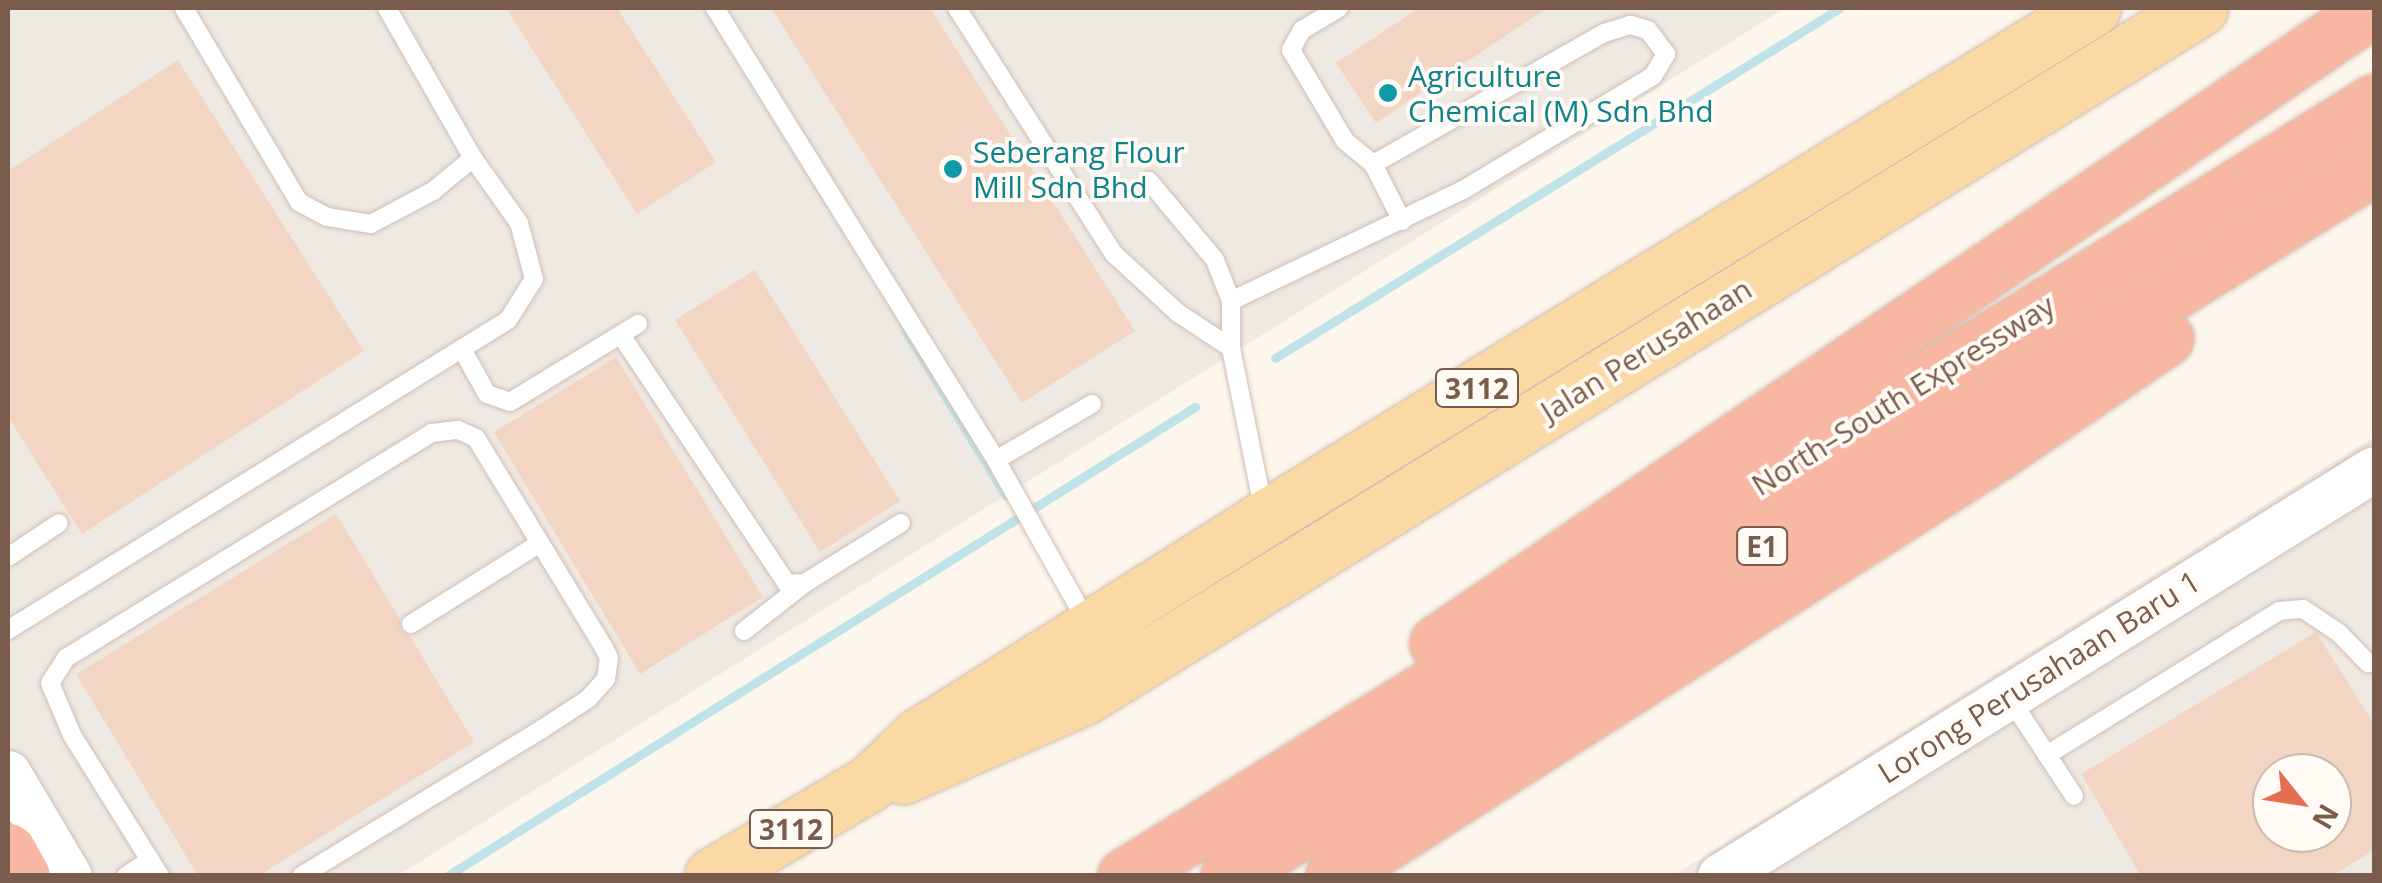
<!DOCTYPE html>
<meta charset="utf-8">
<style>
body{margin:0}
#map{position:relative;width:2382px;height:883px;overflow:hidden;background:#fdf6ec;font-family:"Open Sans",sans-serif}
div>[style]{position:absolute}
.industrial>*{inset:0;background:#efe9e4}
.stream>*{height:9px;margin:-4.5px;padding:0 4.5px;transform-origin:4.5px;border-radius:4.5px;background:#bfe3e8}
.building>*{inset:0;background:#f3d5c3}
.roads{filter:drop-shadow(0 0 2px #d1beb0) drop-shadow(0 0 2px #d1beb0)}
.service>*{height:18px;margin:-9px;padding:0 9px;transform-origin:9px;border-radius:9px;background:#fff}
.tertiary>*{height:45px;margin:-22.5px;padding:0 22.5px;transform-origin:22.5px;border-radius:22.5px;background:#fff}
.primary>*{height:55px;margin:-27.5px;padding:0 27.5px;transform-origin:27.5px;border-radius:27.5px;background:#fbd9a5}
.motorway>*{height:55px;margin:-27.5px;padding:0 27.5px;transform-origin:27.5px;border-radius:27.5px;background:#f7b7a3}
.dots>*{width:28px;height:28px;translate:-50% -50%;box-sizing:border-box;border:5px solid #fffaf3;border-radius:50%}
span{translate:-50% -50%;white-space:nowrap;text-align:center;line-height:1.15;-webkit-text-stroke:8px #fffaf3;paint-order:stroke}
.shield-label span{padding:2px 8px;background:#fffaf3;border:2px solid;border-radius:8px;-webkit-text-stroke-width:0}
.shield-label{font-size:28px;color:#7a5c4d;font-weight:700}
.culture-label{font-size:30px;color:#0d838f}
.left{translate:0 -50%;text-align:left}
.street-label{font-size:30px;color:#7a5c4d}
.frame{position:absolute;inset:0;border:10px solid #7a5c4d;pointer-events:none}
.north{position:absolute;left:2252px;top:753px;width:100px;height:100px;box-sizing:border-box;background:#fffaf3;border:2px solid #cabbb1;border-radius:50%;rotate:120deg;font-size:28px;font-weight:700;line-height:40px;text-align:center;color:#7a5c4d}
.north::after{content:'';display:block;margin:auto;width:35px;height:45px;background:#e76f51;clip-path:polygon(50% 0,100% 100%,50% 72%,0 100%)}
</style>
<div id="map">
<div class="industrial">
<div style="clip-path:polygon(8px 8px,1785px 8px,397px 876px,8px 875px)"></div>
<div style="clip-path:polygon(evenodd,2374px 437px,2374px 875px,1674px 875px,2374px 437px,2272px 773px,2332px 773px,2332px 833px,2272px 833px,2272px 773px)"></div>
</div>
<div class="stream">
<div style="left:905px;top:330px;width:194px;rotate:58.7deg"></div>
<div style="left:1275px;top:358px;width:665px;rotate:-31.78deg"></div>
<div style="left:447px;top:876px;width:883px;rotate:-32.09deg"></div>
</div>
<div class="building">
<div style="clip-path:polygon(506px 8px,617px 8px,716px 162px,637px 214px)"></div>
<div style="clip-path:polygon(771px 8px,930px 8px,1135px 331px,1022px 403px)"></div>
<div style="clip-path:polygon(1419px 8px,1547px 8px,1376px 123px,1336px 63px)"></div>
<div style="clip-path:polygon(178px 60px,364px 351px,82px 534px,8px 417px,8px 171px)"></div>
<div style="clip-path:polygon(755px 270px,900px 501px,820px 552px,675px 320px)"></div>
<div style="clip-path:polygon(616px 357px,763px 597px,640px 674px,494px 432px)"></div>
<div style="clip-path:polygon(336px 514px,400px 619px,400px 630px,410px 636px,474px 742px,258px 876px,198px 876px,76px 674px)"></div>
<div style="clip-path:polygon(evenodd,2316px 632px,2374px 724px,2374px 850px,2332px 876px,2141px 876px,2081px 774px,2316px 632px,2272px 773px,2332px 773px,2332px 833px,2272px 833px,2272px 773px)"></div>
</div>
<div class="roads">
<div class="service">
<div style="left:387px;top:8px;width:173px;rotate:60.2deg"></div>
<div style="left:715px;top:8px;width:532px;rotate:58.13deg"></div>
<div style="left:996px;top:460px;width:188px;rotate:60.7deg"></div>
<div style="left:957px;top:8px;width:292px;rotate:57.5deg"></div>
<div style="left:1114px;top:254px;width:87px;rotate:42.7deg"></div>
<div style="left:1178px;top:313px;width:64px;rotate:33.4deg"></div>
<div style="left:1339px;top:8px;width:43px;rotate:149.3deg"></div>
<div style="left:1302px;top:30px;width:23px;rotate:119deg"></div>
<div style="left:1291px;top:50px;width:106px;rotate:59.3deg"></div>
<div style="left:1345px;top:141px;width:36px;rotate:39deg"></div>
<div style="left:1373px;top:164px;width:64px;rotate:63deg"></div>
<div style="left:1149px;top:181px;width:103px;rotate:50.1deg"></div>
<div style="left:1215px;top:260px;width:44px;rotate:68.7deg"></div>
<div style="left:621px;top:335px;width:299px;rotate:56.3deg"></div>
<div style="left:787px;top:584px;width:18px;rotate:-3deg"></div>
<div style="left:805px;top:583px;width:113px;rotate:-32deg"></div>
<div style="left:462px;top:349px;width:51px;rotate:60.9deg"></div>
<div style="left:487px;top:394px;width:24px;rotate:19deg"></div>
<div style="left:510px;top:402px;width:150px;rotate:-31.4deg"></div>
<div style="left:996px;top:460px;width:111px;rotate:-30.3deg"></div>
<div style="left:1264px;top:512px;width:167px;rotate:-101.4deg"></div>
<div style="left:1231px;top:348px;width:47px;rotate:-90deg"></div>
<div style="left:1231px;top:301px;width:257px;rotate:-25.6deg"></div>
<div style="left:1463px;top:190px;width:222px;rotate:-31deg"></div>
<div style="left:1653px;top:76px;width:26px;rotate:-59deg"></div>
<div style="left:1666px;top:54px;width:30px;rotate:-127deg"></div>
<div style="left:1648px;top:30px;width:19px;rotate:-164deg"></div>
<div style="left:1630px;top:25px;width:27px;rotate:163deg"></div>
<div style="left:1604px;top:33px;width:266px;rotate:150.4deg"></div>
<div style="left:8px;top:557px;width:61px;rotate:-33.7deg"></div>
<div style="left:411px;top:624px;width:152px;rotate:-32.1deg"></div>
<div style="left:8px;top:630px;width:588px;rotate:-31.8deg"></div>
<div style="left:508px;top:320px;width:49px;rotate:-57.6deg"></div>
<div style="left:534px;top:279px;width:58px;rotate:-105deg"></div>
<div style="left:519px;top:223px;width:80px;rotate:-125.3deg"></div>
<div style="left:473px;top:158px;width:52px;rotate:140.5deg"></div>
<div style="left:433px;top:191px;width:70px;rotate:152deg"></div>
<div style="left:371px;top:224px;width:45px;rotate:-171deg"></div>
<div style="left:327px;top:217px;width:32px;rotate:-152deg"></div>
<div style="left:299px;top:202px;width:226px;rotate:-120.7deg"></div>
<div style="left:744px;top:631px;width:78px;rotate:-38.2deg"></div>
<div style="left:2009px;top:697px;width:118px;rotate:56.7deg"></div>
<div style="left:2047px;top:755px;width:273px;rotate:-31.8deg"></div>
<div style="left:2279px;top:611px;width:24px;rotate:-5deg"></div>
<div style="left:2303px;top:609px;width:43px;rotate:33.7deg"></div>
<div style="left:2339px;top:633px;width:42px;rotate:46deg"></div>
<div style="left:150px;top:860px;width:147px;rotate:-122deg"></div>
<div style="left:72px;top:735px;width:56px;rotate:-112.9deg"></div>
<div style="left:50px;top:683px;width:30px;rotate:-57deg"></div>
<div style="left:66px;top:658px;width:430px;rotate:-31.6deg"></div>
<div style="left:432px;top:433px;width:26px;rotate:-7deg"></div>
<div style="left:458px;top:430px;width:20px;rotate:24deg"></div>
<div style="left:476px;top:438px;width:244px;rotate:58.6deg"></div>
<div style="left:603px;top:646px;width:13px;rotate:63deg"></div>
<div style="left:609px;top:658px;width:21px;rotate:98deg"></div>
<div style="left:606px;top:679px;width:27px;rotate:132deg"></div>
<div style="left:588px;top:699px;width:55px;rotate:146.9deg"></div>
<div style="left:542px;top:729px;width:282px;rotate:148.6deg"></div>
<div style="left:126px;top:876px;width:29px;rotate:-34deg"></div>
<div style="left:150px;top:860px;width:19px;rotate:58deg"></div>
</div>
<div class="tertiary">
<div style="left:8px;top:773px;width:120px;rotate:59.4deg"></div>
<div style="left:1720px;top:876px;width:770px;rotate:-31.9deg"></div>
</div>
<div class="primary">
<div style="left:903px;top:776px;width:199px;rotate:-23.7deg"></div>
<div style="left:1085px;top:696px;width:1310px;rotate:-31.68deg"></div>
<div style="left:712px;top:876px;width:183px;rotate:-30.5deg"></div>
<div style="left:870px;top:783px;width:68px;rotate:-43.8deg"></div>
<div style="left:919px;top:736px;width:409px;rotate:-32.2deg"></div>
<div style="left:1265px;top:518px;width:972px;rotate:-31.63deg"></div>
</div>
<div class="motorway">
<div style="left:1437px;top:643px;width:1132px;rotate:-34.13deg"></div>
<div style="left:8px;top:851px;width:29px;rotate:61deg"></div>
<div style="left:1125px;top:876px;width:1469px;rotate:-31.79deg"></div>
<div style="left:1228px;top:876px;width:1348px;rotate:-31.74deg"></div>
<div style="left:1333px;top:876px;width:786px;rotate:-32.54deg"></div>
<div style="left:1996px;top:453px;width:205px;rotate:-34.1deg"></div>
</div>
</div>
<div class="dots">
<div style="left:1388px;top:93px;background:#0f9aa8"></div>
<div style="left:953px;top:169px;background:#0f9aa8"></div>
</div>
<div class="shield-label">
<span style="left:1477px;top:388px">3112</span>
<span style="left:1762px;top:546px">E1</span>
<span style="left:791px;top:829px">3112</span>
</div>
<div class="culture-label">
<span class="left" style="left:1408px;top:93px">Agriculture<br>Chemical (M) Sdn Bhd</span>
<span class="left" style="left:973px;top:169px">Seberang Flour<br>Mill Sdn Bhd</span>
</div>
<div class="street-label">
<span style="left:1646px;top:350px;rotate:-32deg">Jalan Perusahaan</span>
<span style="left:1903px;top:395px;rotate:-32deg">North–South Expressway</span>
<span style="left:2039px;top:677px;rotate:-32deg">Lorong Perusahaan Baru 1</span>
</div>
<div class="frame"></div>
<div class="north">N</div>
</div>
